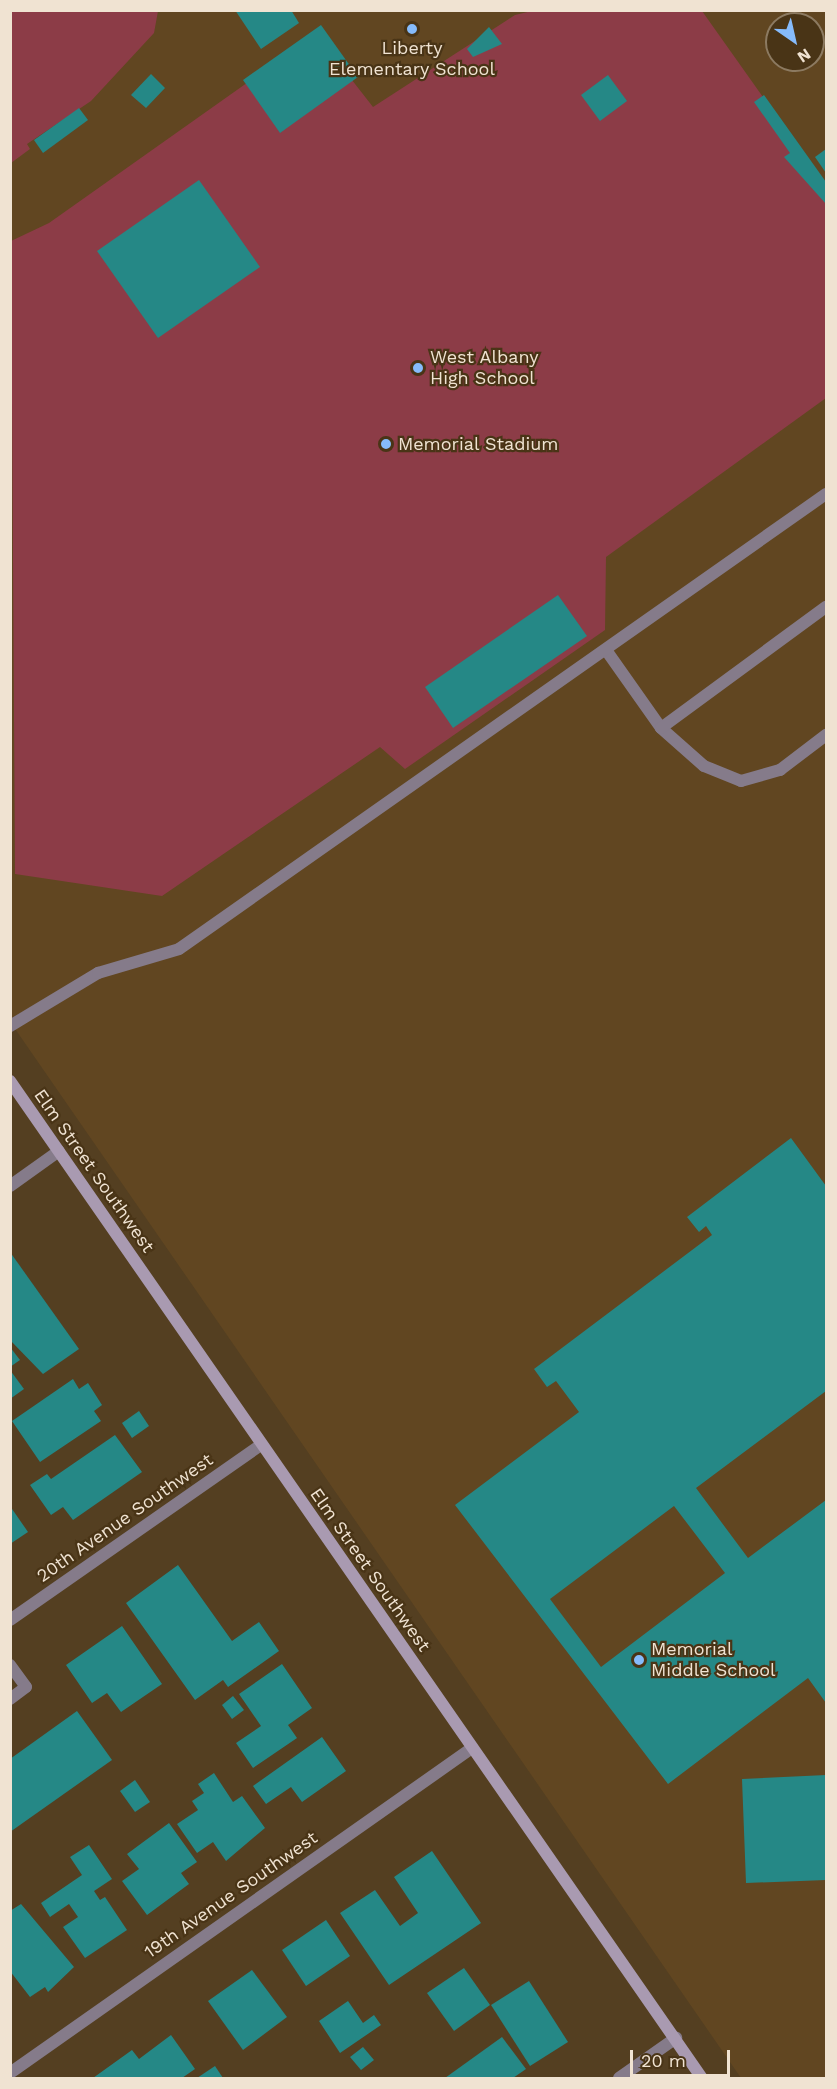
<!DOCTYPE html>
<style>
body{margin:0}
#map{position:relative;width:837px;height:2089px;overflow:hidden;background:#543f21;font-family:"Work Sans",sans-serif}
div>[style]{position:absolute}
.built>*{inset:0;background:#614621}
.green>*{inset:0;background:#8c3c47}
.building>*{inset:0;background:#258886}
.lane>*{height:12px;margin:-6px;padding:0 6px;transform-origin:6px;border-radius:6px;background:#857b8a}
.street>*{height:12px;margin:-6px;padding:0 6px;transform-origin:6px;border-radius:6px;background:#857b8a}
.secondary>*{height:12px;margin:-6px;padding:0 6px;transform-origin:6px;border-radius:6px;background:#a99ab1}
.dots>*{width:16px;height:16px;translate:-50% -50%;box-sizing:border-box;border:3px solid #493416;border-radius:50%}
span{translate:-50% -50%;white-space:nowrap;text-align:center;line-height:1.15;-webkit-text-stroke:4.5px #493416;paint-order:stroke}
.poi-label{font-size:18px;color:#f0e3d2}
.left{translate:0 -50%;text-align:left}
.street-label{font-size:18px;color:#f0e3d2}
.frame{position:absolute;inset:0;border:12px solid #f0e3d2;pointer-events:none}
.north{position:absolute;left:765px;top:12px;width:60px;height:60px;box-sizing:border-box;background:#493416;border:2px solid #8c7a61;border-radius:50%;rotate:146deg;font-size:16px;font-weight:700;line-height:24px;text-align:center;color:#f0e3d2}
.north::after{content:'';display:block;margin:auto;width:21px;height:27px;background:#86bbfb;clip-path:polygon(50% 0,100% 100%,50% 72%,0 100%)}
.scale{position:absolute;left:630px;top:2050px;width:100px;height:27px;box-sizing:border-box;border:3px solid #f0e3d2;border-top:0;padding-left:8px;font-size:18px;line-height:21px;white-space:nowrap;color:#f0e3d2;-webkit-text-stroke:4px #493416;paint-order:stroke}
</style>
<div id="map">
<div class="built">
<div style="clip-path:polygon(evenodd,10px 11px,826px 11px,826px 2078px,741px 2078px,11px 1023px,10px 11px,777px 24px,813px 24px,813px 60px,777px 60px,777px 24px)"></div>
</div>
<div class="green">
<div style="clip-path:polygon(11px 10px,158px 11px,154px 33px,91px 101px,27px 144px,30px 149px,11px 163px)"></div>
<div style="clip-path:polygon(536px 10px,702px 11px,826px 186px,826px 398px,606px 557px,605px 630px,405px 769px,380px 747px,162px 896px,15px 874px,11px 241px,49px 223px,316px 34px,373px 107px,515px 15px)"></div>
</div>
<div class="building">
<div style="clip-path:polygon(235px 10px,291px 10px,299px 23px,261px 49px)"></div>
<div style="clip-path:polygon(321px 25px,358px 77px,280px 133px,243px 80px)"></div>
<div style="clip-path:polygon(489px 27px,502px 44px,473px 57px,467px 49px)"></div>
<div style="clip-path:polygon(151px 74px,165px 88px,146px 108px,131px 95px)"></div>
<div style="clip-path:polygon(608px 75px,627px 101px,600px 121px,581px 95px)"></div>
<div style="clip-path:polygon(764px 95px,826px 182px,826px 204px,784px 157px,790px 153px,754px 102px)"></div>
<div style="clip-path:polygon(79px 108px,88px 120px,43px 153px,34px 140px)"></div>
<div style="clip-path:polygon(826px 149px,826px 173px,815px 157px)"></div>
<div style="clip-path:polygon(199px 180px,260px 267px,158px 338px,97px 251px)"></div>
<div style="clip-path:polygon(558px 595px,587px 636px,453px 728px,425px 687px)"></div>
<div style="clip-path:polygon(evenodd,791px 1138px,826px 1186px,826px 1391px,696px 1488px,748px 1558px,826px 1500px,826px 1703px,808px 1678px,668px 1784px,455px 1505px,579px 1412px,556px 1381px,547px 1387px,534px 1369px,712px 1235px,706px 1226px,699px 1232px,687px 1217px,791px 1138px,674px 1506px,725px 1573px,601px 1667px,550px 1599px,674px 1506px)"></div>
<div style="clip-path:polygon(10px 1252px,79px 1349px,43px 1374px,10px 1340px)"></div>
<div style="clip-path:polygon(10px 1347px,20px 1360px,10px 1367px)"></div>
<div style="clip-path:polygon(10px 1370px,24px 1389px,10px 1399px)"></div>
<div style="clip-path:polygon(73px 1379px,79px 1389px,88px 1383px,102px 1405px,94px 1411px,101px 1421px,40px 1462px,12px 1421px)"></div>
<div style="clip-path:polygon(139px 1411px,149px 1426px,132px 1438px,122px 1423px)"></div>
<div style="clip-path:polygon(115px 1435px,142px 1472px,73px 1520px,63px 1507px,51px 1515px,30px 1485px,47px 1474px,51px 1479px)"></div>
<div style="clip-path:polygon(10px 1506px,28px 1532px,10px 1544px)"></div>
<div style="clip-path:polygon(178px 1565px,232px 1641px,259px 1622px,279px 1651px,228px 1687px,223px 1680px,195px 1700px,126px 1603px)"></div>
<div style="clip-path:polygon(122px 1626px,162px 1684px,121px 1712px,107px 1693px,92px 1703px,66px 1665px)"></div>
<div style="clip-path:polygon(282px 1664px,312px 1708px,288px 1725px,297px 1738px,253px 1768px,236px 1743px,261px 1726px,239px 1694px)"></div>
<div style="clip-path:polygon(233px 1696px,244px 1710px,232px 1719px,222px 1705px)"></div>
<div style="clip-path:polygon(77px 1711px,112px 1760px,10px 1832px,10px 1759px)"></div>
<div style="clip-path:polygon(322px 1737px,346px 1771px,302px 1802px,291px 1787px,266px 1804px,253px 1786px)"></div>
<div style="clip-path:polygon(214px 1773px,233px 1802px,242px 1796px,265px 1828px,226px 1861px,213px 1842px,197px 1853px,177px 1824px,198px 1810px,192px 1801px,204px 1793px,198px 1784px)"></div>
<div style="clip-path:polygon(826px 1775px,826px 1880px,746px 1883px,742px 1779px)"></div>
<div style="clip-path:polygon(135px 1780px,150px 1802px,135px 1812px,120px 1791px)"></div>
<div style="clip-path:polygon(169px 1823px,197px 1862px,181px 1873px,189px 1884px,147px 1915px,122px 1881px,139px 1869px,127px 1854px)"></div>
<div style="clip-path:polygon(89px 1845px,112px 1879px,94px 1891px,100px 1900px,105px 1897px,127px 1930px,85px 1958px,63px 1927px,78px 1917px,69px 1904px,50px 1917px,41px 1903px,82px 1875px,70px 1857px)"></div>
<div style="clip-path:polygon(432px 1851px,481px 1923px,389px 1985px,340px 1913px,375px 1890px,400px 1926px,418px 1913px,394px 1877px)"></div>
<div style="clip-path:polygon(21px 1904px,74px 1967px,48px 1992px,45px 1987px,30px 1997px,10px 1971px,10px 1911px)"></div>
<div style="clip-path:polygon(326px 1920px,350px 1956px,306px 1986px,282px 1950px)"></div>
<div style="clip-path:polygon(464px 1968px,490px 2005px,454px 2031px,427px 1993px)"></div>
<div style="clip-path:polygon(252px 1970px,287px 2017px,243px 2050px,208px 2001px)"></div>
<div style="clip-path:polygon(529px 1981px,568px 2042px,530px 2066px,491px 2005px)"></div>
<div style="clip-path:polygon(348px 2001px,363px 2023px,374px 2015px,381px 2025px,340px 2053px,319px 2021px)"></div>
<div style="clip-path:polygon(171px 2035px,195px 2069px,182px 2078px,93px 2078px,132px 2050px,139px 2059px)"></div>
<div style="clip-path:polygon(502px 2037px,526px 2069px,513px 2078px,445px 2078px)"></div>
<div style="clip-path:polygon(363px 2047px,374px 2060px,361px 2070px,350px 2057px)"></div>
<div style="clip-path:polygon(215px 2066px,223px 2078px,197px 2078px)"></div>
</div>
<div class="lane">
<div style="left:606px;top:650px;width:95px;rotate:54.8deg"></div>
<div style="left:661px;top:728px;width:57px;rotate:41.5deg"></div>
<div style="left:704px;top:766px;width:40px;rotate:22deg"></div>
<div style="left:741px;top:781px;width:41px;rotate:-15.8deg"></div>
<div style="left:780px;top:770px;width:58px;rotate:-37.3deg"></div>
<div style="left:661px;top:728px;width:205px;rotate:-36.3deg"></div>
<div style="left:10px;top:1026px;width:103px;rotate:-31.1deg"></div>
<div style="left:98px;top:973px;width:84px;rotate:-16.5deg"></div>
<div style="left:179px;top:949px;width:791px;rotate:-35.12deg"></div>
<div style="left:10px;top:1665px;width:27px;rotate:54deg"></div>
<div style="left:26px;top:1687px;width:20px;rotate:143deg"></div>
</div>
<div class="street">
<div style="left:10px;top:1186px;width:60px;rotate:-35.5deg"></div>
<div style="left:10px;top:1620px;width:306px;rotate:-34.9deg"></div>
<div style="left:10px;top:2073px;width:565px;rotate:-35.12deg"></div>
<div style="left:619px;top:2078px;width:70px;rotate:-35.1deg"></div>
</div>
<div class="secondary">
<div style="left:10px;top:1081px;width:1214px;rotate:55.24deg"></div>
</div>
<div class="dots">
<div style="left:412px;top:29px;background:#86bbfb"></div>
<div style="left:418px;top:368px;background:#86bbfb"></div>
<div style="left:386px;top:444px;background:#86bbfb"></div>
<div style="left:639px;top:1660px;background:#86bbfb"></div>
</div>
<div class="poi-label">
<span style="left:412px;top:59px">Liberty<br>Elementary School</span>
<span class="left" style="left:430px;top:368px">West Albany<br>High School</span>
<span class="left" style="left:398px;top:444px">Memorial Stadium</span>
<span class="left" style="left:651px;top:1660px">Memorial<br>Middle School</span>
</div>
<div class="street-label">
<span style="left:94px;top:1171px;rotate:55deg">Elm Street Southwest</span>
<span style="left:125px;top:1518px;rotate:-35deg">20th Avenue Southwest</span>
<span style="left:370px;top:1570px;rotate:55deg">Elm Street Southwest</span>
<span style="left:231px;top:1895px;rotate:-35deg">19th Avenue Southwest</span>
</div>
<div class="frame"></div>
<div class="north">N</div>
<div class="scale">20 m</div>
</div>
